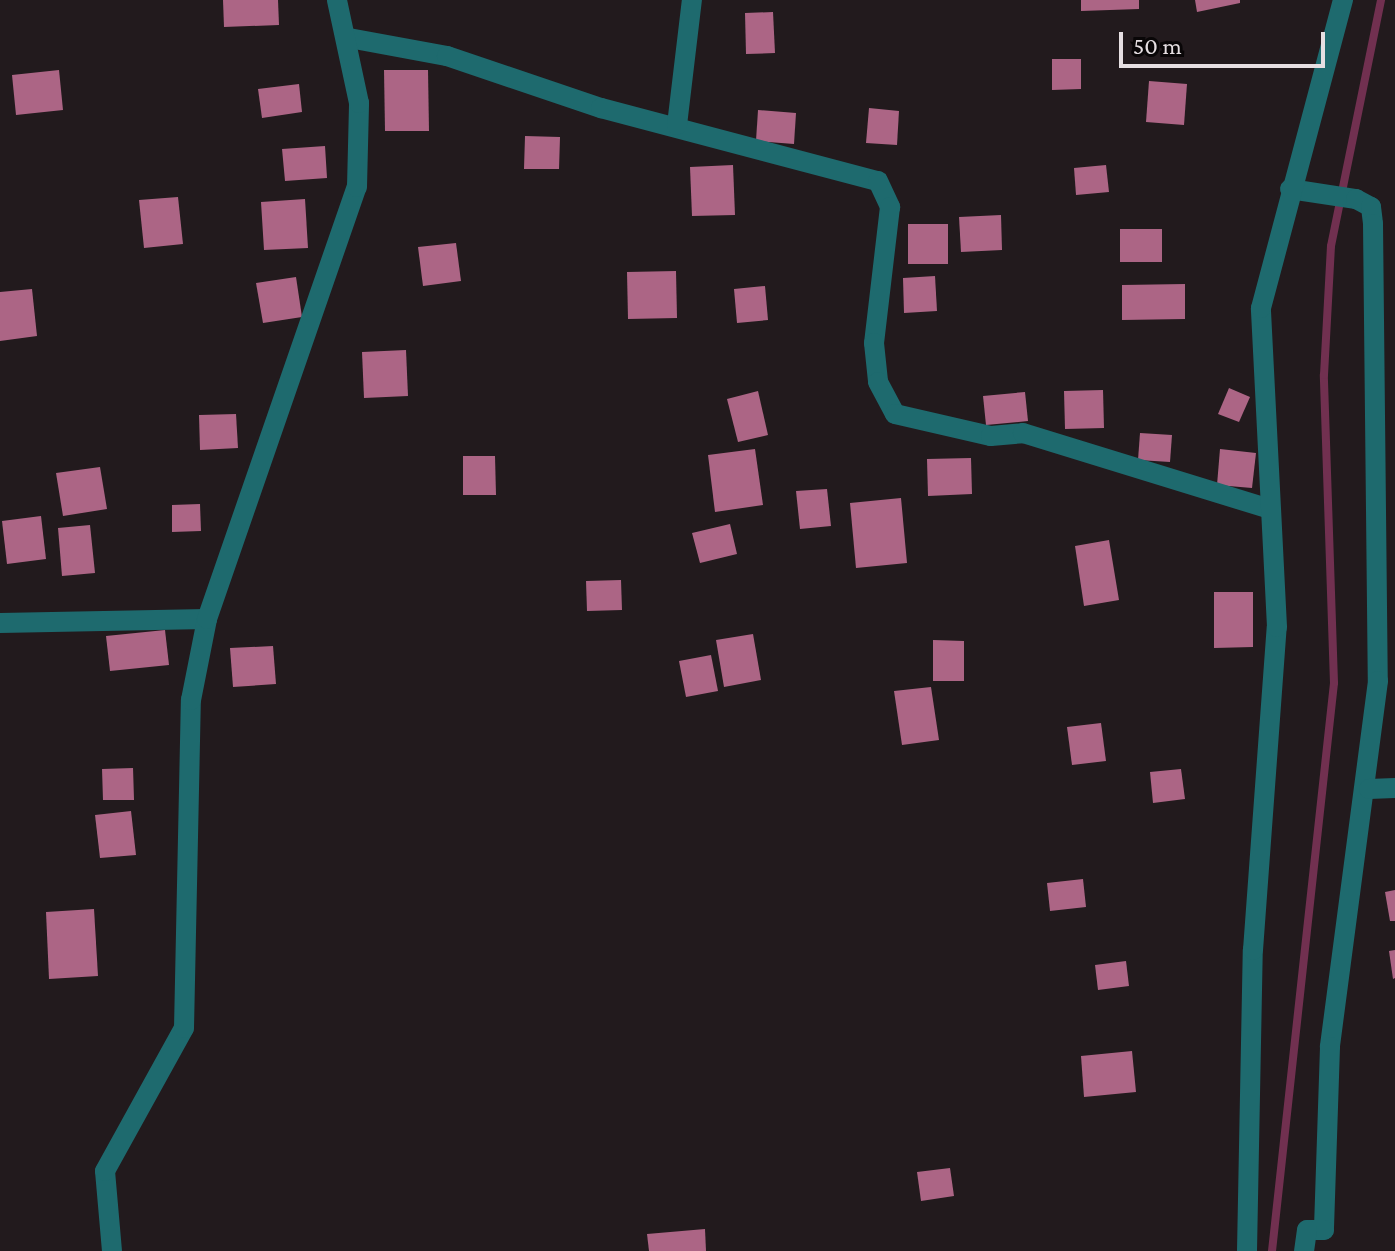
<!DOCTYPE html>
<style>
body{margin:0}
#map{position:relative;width:1395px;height:1251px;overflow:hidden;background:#221a1d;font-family:"Crimson Pro",serif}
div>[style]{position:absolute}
.stream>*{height:8px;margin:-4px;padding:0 4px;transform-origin:4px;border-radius:4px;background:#713050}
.building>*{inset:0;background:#ac6585}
.minor>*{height:20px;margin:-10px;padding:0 10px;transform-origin:10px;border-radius:10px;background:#1e6a6e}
span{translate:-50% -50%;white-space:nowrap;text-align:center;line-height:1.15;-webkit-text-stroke:8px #090607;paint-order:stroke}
.scale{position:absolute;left:1119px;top:32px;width:206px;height:36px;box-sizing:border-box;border:4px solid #e6dfe2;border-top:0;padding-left:10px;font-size:24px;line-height:28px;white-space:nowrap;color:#e6dfe2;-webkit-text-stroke:6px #090607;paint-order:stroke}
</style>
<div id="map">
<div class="stream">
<div style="left:1272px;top:1251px;width:571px;rotate:-83.77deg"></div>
<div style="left:1334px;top:683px;width:308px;rotate:-91.9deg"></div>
<div style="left:1324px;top:375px;width:129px;rotate:-86.9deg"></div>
<div style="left:1331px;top:246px;width:251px;rotate:-78.5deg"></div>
</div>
<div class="building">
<div style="clip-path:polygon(223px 0,278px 0,279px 25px,224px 27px)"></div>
<div style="clip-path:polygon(1081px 0,1139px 0,1139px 9px,1081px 11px)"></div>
<div style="clip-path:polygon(1195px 0,1240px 0,1240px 3px,1197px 12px)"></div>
<div style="clip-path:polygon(773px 12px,775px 53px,746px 54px,745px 13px)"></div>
<div style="clip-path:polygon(1052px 59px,1081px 59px,1081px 89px,1052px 90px)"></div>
<div style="clip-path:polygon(59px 70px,63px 110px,16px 115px,12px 75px)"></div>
<div style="clip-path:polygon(384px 70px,428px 70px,429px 131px,385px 131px)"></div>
<div style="clip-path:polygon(1149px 81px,1187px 84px,1184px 125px,1146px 122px)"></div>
<div style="clip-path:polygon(299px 84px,302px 112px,262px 118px,258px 89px)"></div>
<div style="clip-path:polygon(869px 108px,899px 111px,897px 145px,866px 143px)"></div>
<div style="clip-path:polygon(758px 110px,796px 113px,794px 144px,756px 141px)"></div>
<div style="clip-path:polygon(525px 136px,560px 137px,559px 169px,524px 169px)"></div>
<div style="clip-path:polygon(325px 146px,327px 178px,285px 181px,282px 149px)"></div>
<div style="clip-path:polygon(733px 165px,735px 215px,692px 216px,690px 167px)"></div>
<div style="clip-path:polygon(1106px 165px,1109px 192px,1076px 195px,1074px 168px)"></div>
<div style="clip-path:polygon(178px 197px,183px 244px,144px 248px,139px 200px)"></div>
<div style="clip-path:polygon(305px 199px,308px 248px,264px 250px,261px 202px)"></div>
<div style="clip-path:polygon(1001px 215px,1002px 250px,961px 252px,959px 217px)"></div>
<div style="clip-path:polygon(908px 224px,948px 224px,948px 264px,908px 264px)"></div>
<div style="clip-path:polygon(1120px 229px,1162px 229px,1162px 262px,1120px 262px)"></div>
<div style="clip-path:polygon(456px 243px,461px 281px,423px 286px,418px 247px)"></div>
<div style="clip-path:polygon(676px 271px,677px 318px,628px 319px,627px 272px)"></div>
<div style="clip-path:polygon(935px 276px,937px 311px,904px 313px,903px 278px)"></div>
<div style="clip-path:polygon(296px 277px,302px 317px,263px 323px,256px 283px)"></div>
<div style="clip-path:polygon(1185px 284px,1185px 319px,1122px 320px,1122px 285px)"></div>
<div style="clip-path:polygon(765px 286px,768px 320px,737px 323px,734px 289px)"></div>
<div style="clip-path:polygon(32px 289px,37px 336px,0 341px,0 292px)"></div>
<div style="clip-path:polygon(406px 350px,408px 396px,364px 398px,362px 352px)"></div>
<div style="clip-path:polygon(1229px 388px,1250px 397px,1239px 422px,1218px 414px)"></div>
<div style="clip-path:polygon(1103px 390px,1104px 428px,1065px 429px,1064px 391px)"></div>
<div style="clip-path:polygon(758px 391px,768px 435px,738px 442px,727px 399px)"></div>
<div style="clip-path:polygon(1025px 392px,1028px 421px,986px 425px,983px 396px)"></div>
<div style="clip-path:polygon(236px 414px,238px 448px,200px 450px,199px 415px)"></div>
<div style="clip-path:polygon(1140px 433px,1172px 435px,1170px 462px,1138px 460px)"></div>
<div style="clip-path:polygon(755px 449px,763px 505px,715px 512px,708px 455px)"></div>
<div style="clip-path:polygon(1220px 449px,1256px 453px,1252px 488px,1217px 485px)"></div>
<div style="clip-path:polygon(463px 456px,495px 456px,496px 495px,463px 495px)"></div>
<div style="clip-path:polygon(971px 458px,972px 494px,928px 496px,927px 459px)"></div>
<div style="clip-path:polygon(100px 467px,107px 509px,63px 516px,56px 473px)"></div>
<div style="clip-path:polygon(827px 489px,831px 526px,800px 529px,796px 491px)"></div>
<div style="clip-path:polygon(901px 498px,907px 563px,856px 568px,850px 503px)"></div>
<div style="clip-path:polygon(200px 504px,201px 531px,172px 532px,172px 505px)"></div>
<div style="clip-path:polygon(41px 516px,46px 559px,7px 564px,2px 521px)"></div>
<div style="clip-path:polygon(730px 524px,737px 554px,700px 563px,692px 533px)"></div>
<div style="clip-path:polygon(90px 525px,95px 573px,62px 576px,58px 528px)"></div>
<div style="clip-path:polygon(1109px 540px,1119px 600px,1084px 606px,1075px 546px)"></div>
<div style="clip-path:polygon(621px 580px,622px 610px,587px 611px,586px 581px)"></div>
<div style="clip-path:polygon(1214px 592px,1253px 592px,1253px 647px,1214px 648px)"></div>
<div style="clip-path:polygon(165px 630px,169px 665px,110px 671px,106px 636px)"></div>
<div style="clip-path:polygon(753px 634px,761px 680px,724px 687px,716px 640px)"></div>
<div style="clip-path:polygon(933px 640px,964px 641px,964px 681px,933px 681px)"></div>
<div style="clip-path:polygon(273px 646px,276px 684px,233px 687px,230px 648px)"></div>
<div style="clip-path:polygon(711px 655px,718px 691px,686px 697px,679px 661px)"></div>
<div style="clip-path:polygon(931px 687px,939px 740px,902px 745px,894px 691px)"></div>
<div style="clip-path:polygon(1101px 723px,1106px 761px,1072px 765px,1067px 727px)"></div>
<div style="clip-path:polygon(133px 768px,134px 800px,103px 800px,102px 769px)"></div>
<div style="clip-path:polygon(1181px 769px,1185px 799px,1153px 803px,1150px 772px)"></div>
<div style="clip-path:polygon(131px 811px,136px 855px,100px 858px,95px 815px)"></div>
<div style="clip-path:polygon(1083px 879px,1086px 907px,1050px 911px,1047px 883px)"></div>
<div style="clip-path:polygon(1395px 890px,1395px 921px,1390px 921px,1385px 892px)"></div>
<div style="clip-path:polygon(94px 909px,98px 976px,49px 979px,46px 912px)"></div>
<div style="clip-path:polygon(1395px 950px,1395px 978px,1393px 979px,1389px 951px)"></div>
<div style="clip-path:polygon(1126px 961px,1129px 986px,1098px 990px,1095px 965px)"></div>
<div style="clip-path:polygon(1132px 1051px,1136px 1092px,1084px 1097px,1081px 1056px)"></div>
<div style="clip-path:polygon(950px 1168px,954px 1196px,921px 1201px,917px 1172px)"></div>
<div style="clip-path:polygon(705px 1229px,706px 1251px,649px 1251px,647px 1234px)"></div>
</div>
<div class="minor">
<div style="left:349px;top:38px;width:100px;rotate:10.4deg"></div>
<div style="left:447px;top:56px;width:163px;rotate:18.7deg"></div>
<div style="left:601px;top:108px;width:286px;rotate:14.8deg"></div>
<div style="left:878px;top:181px;width:29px;rotate:65deg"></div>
<div style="left:890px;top:207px;width:137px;rotate:96.7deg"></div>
<div style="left:874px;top:343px;width:39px;rotate:84deg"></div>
<div style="left:878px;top:382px;width:36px;rotate:62deg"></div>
<div style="left:895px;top:414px;width:98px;rotate:12.9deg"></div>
<div style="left:991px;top:436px;width:32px;rotate:-5deg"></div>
<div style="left:1023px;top:433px;width:255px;rotate:17.1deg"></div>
<div style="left:677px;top:125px;width:126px;rotate:-83.2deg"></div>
<div style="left:1290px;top:189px;width:67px;rotate:8.6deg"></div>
<div style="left:1356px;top:199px;width:17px;rotate:28deg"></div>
<div style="left:1371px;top:207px;width:17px;rotate:83deg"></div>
<div style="left:1373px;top:224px;width:457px;rotate:89.4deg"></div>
<div style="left:1378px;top:681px;width:369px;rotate:97.5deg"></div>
<div style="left:1330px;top:1047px;width:183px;rotate:91.9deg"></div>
<div style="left:1324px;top:1230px;width:17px;rotate:180deg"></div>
<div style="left:1307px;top:1230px;width:21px;rotate:98deg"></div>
<div style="left:0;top:623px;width:207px;rotate:-1.1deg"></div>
<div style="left:1369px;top:789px;width:26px;rotate:-2deg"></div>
<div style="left:112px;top:1251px;width:80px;rotate:-95deg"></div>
<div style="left:105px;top:1171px;width:163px;rotate:-61.1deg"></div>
<div style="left:184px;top:1028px;width:328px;rotate:-88.8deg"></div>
<div style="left:191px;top:700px;width:83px;rotate:-78.8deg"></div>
<div style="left:207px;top:619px;width:457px;rotate:-70.9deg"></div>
<div style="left:357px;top:187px;width:84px;rotate:-88.6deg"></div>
<div style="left:359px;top:103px;width:105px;rotate:-102.1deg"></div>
<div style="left:1247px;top:1251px;width:301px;rotate:-88.9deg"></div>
<div style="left:1253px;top:950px;width:324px;rotate:-85.8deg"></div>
<div style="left:1277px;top:627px;width:319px;rotate:-92.9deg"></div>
<div style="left:1261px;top:308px;width:319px;rotate:-75.1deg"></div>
</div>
<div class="scale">50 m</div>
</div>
